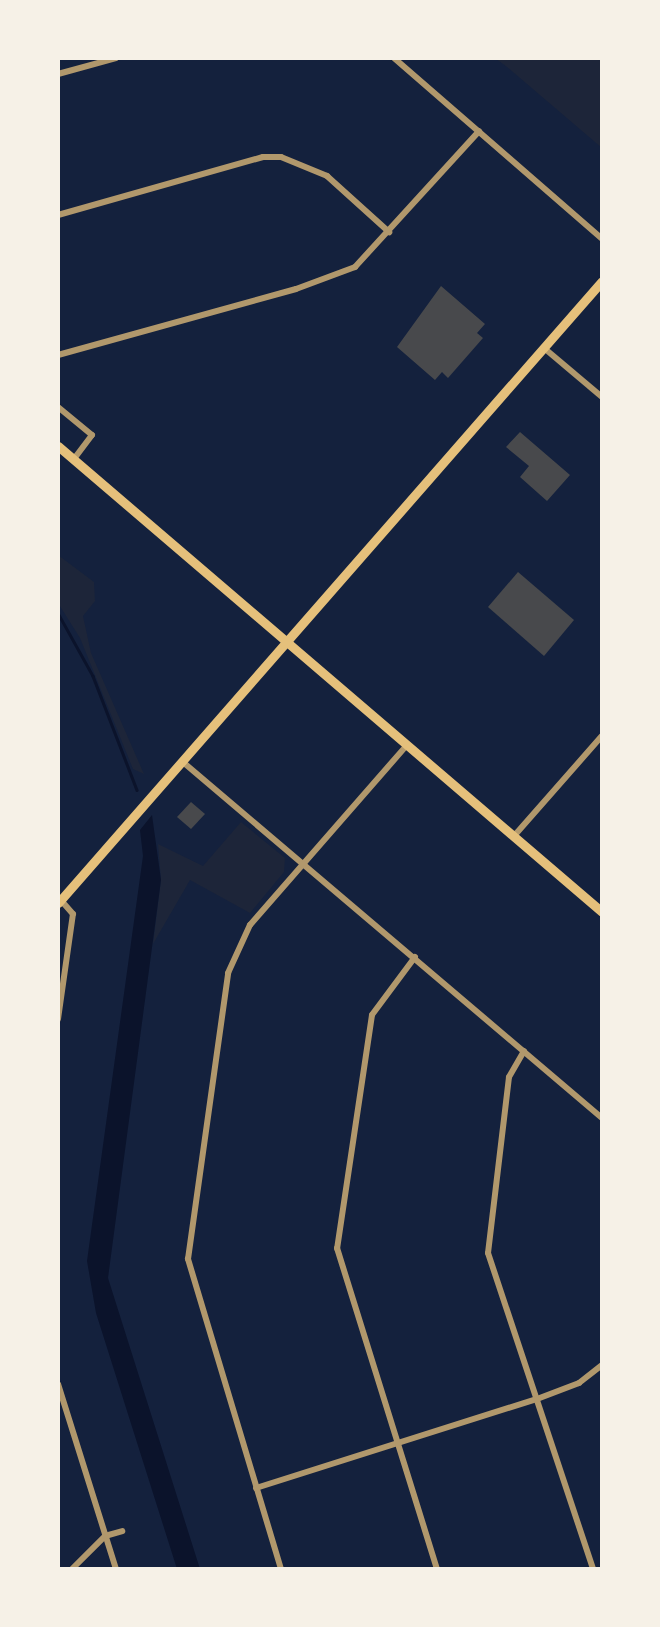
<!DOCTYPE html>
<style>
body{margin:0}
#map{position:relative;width:660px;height:1627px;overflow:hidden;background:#14213d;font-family:"Fira Sans Condensed",sans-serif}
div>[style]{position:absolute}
.green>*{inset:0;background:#1d2539}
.water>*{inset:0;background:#0b132b}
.stream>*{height:2.5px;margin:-1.25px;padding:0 1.25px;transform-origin:1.25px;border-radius:1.25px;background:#0b132b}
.building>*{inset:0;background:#48494c}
.minor>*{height:6px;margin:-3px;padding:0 3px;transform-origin:3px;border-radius:3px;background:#b1986c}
.secondary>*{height:9px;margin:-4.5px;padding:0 4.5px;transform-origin:4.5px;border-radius:4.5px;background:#e5c07b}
span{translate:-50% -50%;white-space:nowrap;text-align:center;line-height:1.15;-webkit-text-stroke:6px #f6f1e7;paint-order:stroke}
.frame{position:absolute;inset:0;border:60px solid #f6f1e7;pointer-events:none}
</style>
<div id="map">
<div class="green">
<div style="clip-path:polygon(495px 58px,602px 58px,602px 148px,507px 67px)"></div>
<div style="clip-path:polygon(58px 555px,94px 582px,95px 601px,83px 616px,91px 653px,144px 774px,133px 769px,80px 638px,58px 603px)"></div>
<div style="clip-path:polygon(241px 822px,285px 858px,284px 872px,250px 913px,190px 880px,153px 944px,161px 880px,158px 844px,203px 866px)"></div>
</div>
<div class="water">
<div style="clip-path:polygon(152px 815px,161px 880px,108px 1278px,200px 1569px,177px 1569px,96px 1313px,87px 1261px,143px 856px,140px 830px)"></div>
</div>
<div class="stream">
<div style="left:58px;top:613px;width:72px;rotate:60.9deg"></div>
<div style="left:93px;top:676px;width:122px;rotate:68.9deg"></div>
</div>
<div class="building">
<div style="clip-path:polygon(441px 286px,485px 324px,477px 333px,483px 338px,448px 378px,442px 372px,435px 380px,397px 347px)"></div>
<div style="clip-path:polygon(520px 432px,570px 475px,547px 501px,520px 477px,529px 466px,506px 447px)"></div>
<div style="clip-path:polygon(518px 572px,574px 620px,544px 656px,488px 607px)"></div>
<div style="clip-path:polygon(191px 802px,205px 814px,191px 829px,177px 817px)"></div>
</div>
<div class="minor">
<div style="left:394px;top:58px;width:276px;rotate:41deg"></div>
<div style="left:58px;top:74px;width:60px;rotate:-15.4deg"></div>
<div style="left:58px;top:215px;width:213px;rotate:-15.8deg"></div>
<div style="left:263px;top:157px;width:18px"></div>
<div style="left:281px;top:157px;width:50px;rotate:22.4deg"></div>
<div style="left:327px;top:176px;width:84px;rotate:42.1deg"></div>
<div style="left:544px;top:348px;width:76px;rotate:40.2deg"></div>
<div style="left:58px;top:355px;width:247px;rotate:-15.5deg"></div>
<div style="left:296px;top:289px;width:63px;rotate:-20.4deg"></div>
<div style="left:355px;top:267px;width:184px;rotate:-47.6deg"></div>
<div style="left:58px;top:407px;width:44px;rotate:39.5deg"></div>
<div style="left:92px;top:435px;width:31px;rotate:127deg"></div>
<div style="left:184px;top:763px;width:548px;rotate:40.34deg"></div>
<div style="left:514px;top:836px;width:133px;rotate:-48.7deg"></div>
<div style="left:415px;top:957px;width:72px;rotate:126.6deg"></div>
<div style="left:372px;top:1015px;width:236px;rotate:98.5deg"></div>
<div style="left:337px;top:1248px;width:336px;rotate:72.7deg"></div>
<div style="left:58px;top:1019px;width:106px;rotate:-81.9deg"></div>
<div style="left:73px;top:914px;width:18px;rotate:-131deg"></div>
<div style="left:524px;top:1051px;width:30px;rotate:120deg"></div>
<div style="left:509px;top:1077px;width:177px;rotate:96.8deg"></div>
<div style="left:488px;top:1253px;width:333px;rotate:71.6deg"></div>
<div style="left:58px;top:1384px;width:194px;rotate:72.6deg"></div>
<div style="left:256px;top:1488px;width:295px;rotate:-17.6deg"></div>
<div style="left:537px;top:1399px;width:45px;rotate:-20.9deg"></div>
<div style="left:579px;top:1383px;width:29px;rotate:-38deg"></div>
<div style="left:72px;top:1569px;width:47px;rotate:-45deg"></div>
<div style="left:105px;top:1536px;width:18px;rotate:-16deg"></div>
<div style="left:281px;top:1569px;width:324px;rotate:-106.7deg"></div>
<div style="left:188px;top:1259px;width:289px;rotate:-82deg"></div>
<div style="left:228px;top:973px;width:53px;rotate:-65.4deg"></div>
<div style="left:250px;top:925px;width:239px;rotate:-48.9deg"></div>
</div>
<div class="secondary">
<div style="left:58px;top:446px;width:716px;rotate:40.58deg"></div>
<div style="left:58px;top:903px;width:826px;rotate:-48.83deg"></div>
</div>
<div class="frame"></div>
</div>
